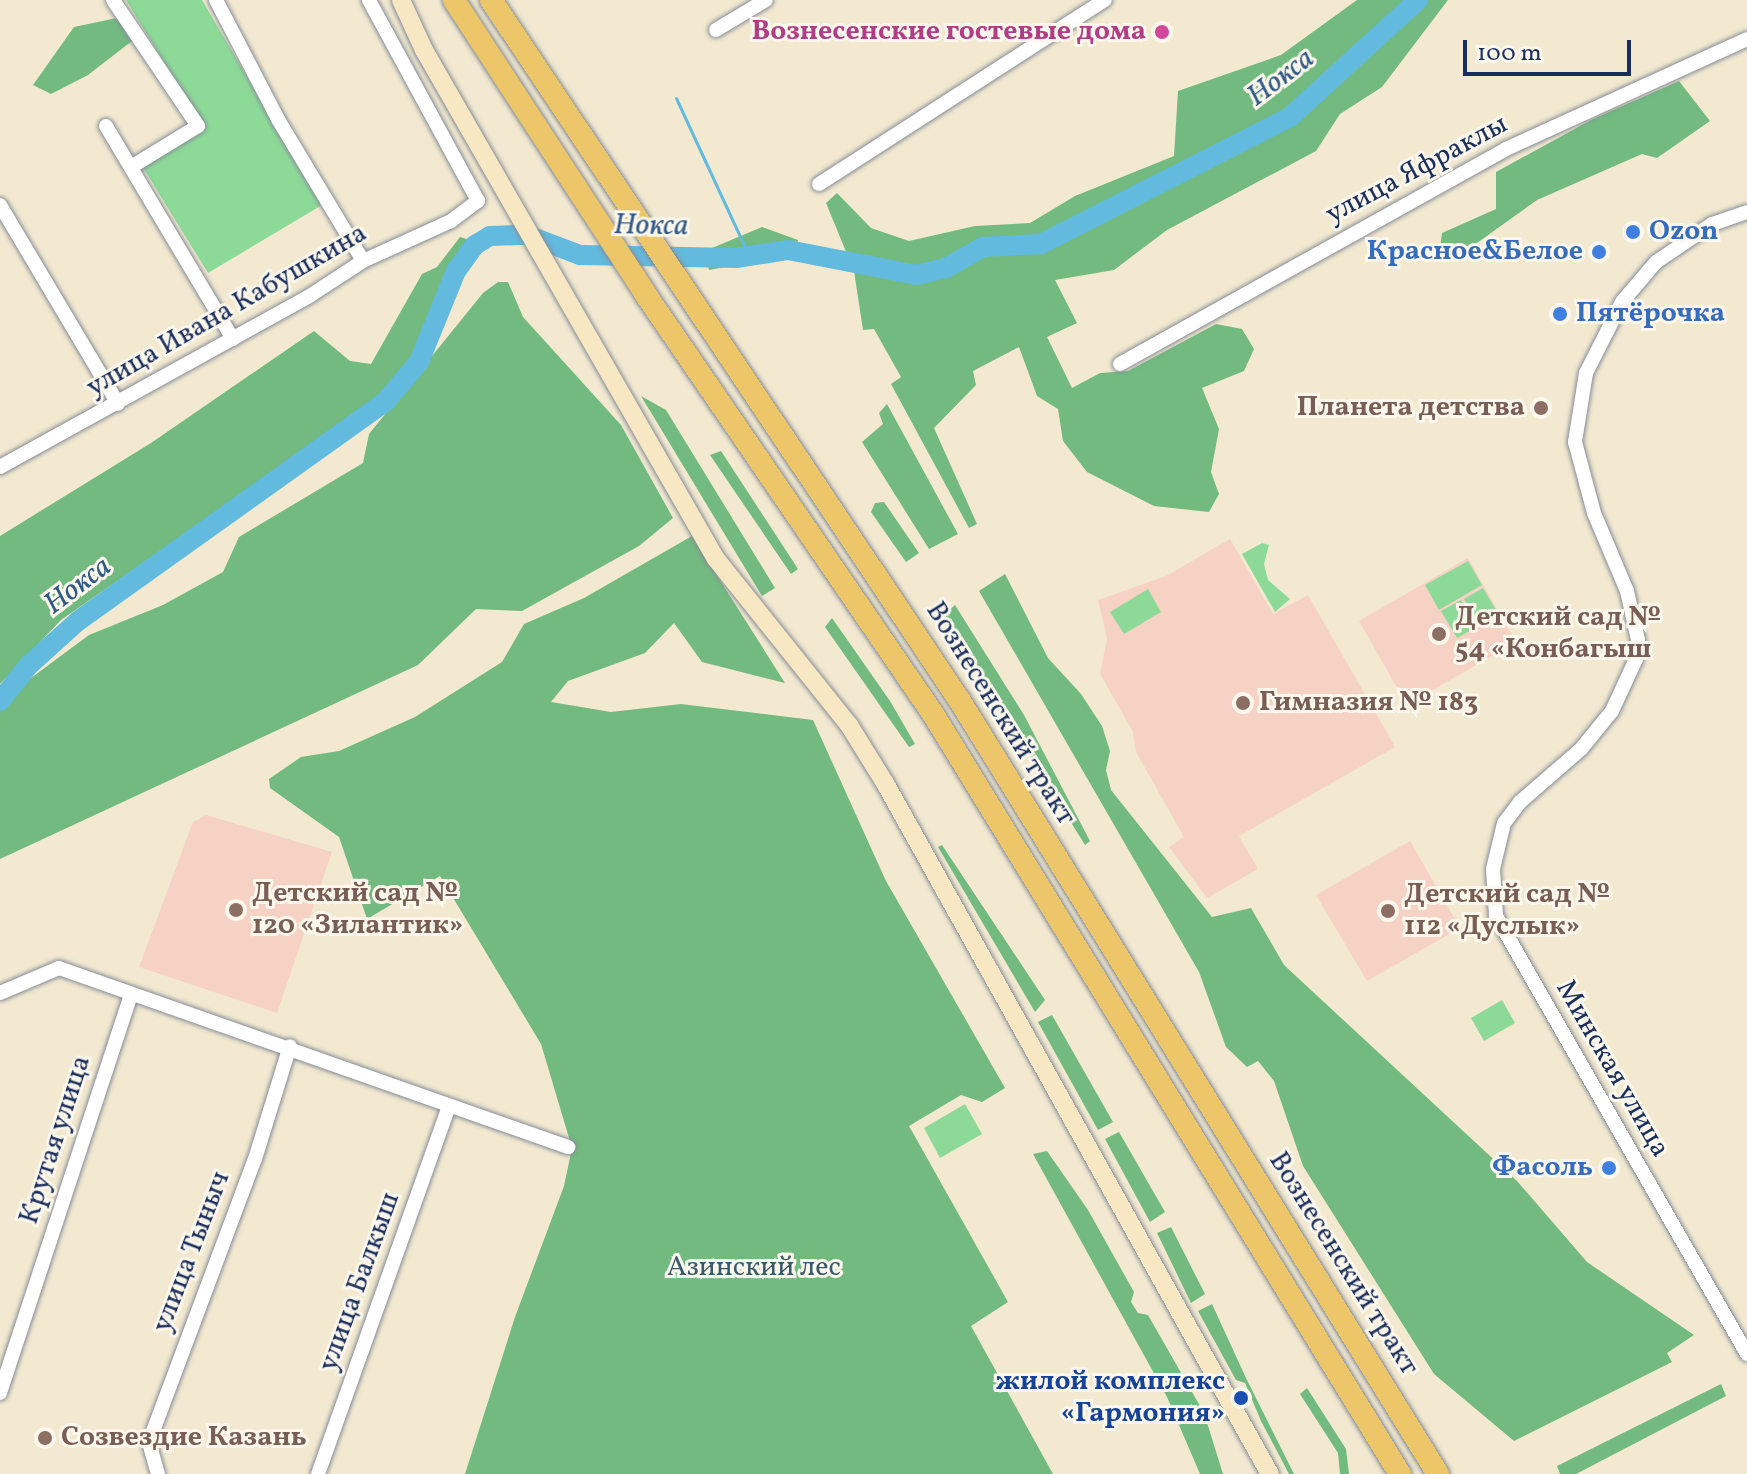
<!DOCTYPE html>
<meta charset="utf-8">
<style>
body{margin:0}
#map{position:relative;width:1747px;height:1474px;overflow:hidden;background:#f2e9d0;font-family:Vollkorn,serif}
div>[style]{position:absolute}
.built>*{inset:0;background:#f6d2c5}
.green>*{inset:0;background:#8dda98}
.forest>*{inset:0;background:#72ba80}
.stream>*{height:3px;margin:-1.5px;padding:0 1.5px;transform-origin:1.5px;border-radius:1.5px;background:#62badf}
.river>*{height:20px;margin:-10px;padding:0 10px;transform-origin:10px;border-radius:10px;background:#62badf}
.roads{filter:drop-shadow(0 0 2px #868c97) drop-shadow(0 0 2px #868c97)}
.street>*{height:14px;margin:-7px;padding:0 7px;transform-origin:7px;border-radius:7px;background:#fff}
.secondary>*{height:18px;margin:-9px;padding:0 9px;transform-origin:9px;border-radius:9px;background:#f7e8c3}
.primary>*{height:22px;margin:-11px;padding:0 11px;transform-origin:11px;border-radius:11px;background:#ecc669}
.dots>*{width:22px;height:22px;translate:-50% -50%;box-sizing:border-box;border:4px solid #fbf7ec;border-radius:50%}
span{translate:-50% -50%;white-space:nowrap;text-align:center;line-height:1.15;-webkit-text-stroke:6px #fbf7ec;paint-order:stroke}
.hotel-label{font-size:28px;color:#b23c85;font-weight:700}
.right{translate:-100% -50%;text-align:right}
.street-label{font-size:28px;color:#1b2f5e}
.shop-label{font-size:28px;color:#366cbe;font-weight:700}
.left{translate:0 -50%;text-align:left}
.education-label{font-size:28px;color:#785e54;font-weight:700}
.park-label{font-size:28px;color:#385a6c}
.transit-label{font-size:28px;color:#164399;font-weight:700}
.water-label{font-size:30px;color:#305985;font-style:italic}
.scale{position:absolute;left:1463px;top:40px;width:168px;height:36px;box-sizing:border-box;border:4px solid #1b2f5e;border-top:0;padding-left:10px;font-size:24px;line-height:28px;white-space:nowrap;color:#1b2f5e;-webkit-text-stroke:6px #fbf7ec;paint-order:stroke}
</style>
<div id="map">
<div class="built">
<div style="clip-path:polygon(1230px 539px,1273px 614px,1308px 595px,1395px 747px,1239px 836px,1258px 869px,1207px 898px,1169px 847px,1184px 837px,1136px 752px,1133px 732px,1100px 674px,1107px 638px,1098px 600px,1166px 576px)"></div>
<div style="clip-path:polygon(1468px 558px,1516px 642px,1407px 705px,1359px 621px)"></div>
<div style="clip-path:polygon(206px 815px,332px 852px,277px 1013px,139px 967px,193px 822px)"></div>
<div style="clip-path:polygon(1410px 841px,1460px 928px,1367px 981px,1316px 895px)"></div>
</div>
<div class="green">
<div style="clip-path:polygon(126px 0,202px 0,322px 205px,208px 273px,142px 166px,204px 127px)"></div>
<div style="clip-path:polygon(1262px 543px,1269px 545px,1264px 564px,1268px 580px,1290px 599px,1275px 612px,1242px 554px)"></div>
<div style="clip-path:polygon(1468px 561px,1482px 585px,1439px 610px,1425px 585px)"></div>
<div style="clip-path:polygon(1483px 588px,1499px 615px,1480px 626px,1464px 599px)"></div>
<div style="clip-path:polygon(1148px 589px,1161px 612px,1124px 634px,1110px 612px)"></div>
<div style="clip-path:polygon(1461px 600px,1477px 627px,1457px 638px,1441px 611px)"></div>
<div style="clip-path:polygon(1502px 1000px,1515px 1023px,1484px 1041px,1471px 1018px)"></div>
<div style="clip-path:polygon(965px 1104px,982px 1134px,940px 1158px,924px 1128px)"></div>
</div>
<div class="forest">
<div style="clip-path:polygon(1357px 0,1448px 0,1382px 87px,1340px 114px,1316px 151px,1167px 230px,1114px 270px,1055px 280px,1077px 323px,1047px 337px,1072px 388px,1100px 373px,1128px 371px,1216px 324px,1242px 329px,1254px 349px,1244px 371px,1202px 388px,1219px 429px,1211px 472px,1219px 494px,1209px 512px,1154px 506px,1087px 472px,1063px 441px,1058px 409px,1037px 396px,1019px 347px,973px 371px,976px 385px,934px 428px,977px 524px,969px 528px,891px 384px,901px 377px,874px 329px,863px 330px,854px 271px,826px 203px,837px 193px,871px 228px,909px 241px,975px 226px,1030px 223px,1075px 196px,1174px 156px,1178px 91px,1281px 55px)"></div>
<div style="clip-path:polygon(117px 18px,132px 41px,88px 75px,51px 94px,33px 85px,74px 27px)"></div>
<div style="clip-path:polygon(1679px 81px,1710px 121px,1657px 158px,1642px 154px,1537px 200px,1456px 258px,1440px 248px,1442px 233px,1496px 209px,1496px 172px,1591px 120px)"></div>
<div style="clip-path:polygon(762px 227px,798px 240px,796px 254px,709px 270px,705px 251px)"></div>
<div style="clip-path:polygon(460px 237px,473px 241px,454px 263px,414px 360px,383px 396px,61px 620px,0 684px,0 536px,151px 443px,314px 331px,350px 361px,371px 364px,422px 274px,437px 267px)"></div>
<div style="clip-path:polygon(498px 282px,508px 282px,523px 317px,621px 425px,673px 518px,639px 546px,522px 611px,476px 609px,418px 665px,0 859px,0 701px,89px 635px,163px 605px,223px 572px,239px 537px,363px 463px,369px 434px,483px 293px)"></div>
<div style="clip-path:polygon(641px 396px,666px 410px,775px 588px,762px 596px)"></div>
<div style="clip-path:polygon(887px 404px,958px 534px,929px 549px,862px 442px,883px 424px,879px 413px)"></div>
<div style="clip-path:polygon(721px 451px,798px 569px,791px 574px,710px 455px)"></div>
<div style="clip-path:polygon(884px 502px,919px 553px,906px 562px,871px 512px,875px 503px)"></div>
<div style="clip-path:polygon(692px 536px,785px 683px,702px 662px,674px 623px,645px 653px,568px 681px,551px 702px,611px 712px,681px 704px,813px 720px,886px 881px,1005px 1088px,982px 1102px,961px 1095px,909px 1126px,1008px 1302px,971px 1326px,1053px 1474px,465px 1474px,515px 1317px,564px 1186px,572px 1148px,541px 1044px,440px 876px,367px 919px,339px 837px,270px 788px,269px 779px,301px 757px,339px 751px,415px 717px,502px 662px,524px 624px,584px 598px)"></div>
<div style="clip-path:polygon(1005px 574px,1048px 658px,1081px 694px,1102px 726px,1110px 751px,1106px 770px,1111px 790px,1212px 917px,1251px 908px,1284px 965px,1517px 1181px,1587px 1262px,1694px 1335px,1667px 1353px,1672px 1362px,1514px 1441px,1434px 1374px,1303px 1166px,1274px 1081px,1258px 1061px,1247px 1067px,1226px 1047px,1199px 972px,979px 591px)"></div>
<div style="clip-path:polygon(955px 605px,1024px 715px,1090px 841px,1085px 845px,943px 616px)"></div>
<div style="clip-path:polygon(832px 618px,890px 701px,915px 744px,909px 747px,825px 627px)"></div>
<div style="clip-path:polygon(942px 845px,1045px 1000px,1035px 1012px,938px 847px)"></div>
<div style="clip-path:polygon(1052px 1015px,1113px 1122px,1098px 1130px,1038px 1022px)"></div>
<div style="clip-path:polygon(1119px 1132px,1165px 1212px,1150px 1222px,1105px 1139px)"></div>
<div style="clip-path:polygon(1047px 1151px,1088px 1210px,1134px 1292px,1131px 1302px,1138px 1313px,1148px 1315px,1204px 1413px,1223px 1474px,1200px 1474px,1167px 1397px,1033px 1154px)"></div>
<div style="clip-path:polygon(1171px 1227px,1205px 1294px,1191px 1303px,1157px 1233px)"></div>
<div style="clip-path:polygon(1212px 1304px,1246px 1378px,1294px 1474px,1289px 1474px,1261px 1421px,1245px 1383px,1236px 1380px,1198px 1311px)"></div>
<div style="clip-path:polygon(1721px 1384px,1726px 1396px,1576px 1474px,1560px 1474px,1557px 1466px)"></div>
<div style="clip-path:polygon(1307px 1388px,1346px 1449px,1349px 1474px,1340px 1474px,1338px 1453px,1300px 1394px)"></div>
</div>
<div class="stream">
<div style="left:676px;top:98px;width:174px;rotate:65.2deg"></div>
</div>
<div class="river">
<div style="left:0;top:701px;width:45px;rotate:-51.3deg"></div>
<div style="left:28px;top:666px;width:67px;rotate:-42deg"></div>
<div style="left:78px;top:621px;width:379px;rotate:-35.5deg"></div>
<div style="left:386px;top:401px;width:51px;rotate:-49.8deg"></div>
<div style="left:419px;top:362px;width:98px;rotate:-67.9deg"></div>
<div style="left:456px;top:271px;width:32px;rotate:-54deg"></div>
<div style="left:475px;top:245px;width:17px;rotate:-31deg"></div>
<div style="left:490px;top:236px;width:37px;rotate:-2deg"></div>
<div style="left:527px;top:235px;width:57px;rotate:20.7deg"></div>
<div style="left:580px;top:255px;width:156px;rotate:1.1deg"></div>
<div style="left:736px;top:258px;width:53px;rotate:-8.7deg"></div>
<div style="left:788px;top:250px;width:131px;rotate:11deg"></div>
<div style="left:917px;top:275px;width:30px;rotate:-14deg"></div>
<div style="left:946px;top:268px;width:43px;rotate:-29.6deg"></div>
<div style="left:983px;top:247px;width:58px;rotate:-3deg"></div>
<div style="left:1041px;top:244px;width:280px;rotate:-27deg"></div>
<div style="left:1290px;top:117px;width:173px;rotate:-42.4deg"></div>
</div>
<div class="roads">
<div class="street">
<div style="left:113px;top:0;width:152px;rotate:56deg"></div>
<div style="left:198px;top:126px;width:79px;rotate:148.5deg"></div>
<div style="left:216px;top:0;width:136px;rotate:62.5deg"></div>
<div style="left:279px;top:121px;width:163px;rotate:59deg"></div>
<div style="left:716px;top:30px;width:58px;rotate:-31deg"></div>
<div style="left:106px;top:126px;width:248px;rotate:59.2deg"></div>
<div style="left:819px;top:184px;width:340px;rotate:-32.8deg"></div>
<div style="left:0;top:205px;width:231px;rotate:59.3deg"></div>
<div style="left:1747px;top:212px;width:37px;rotate:161deg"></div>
<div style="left:1712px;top:224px;width:68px;rotate:145.8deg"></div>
<div style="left:1656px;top:262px;width:52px;rotate:130.4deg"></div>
<div style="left:1622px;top:302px;width:80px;rotate:116.9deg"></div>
<div style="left:1586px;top:373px;width:70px;rotate:99.1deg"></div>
<div style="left:1575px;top:442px;width:73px;rotate:75deg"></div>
<div style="left:1594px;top:513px;width:85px;rotate:67.1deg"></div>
<div style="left:1627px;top:591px;width:50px;rotate:77.3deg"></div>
<div style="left:1638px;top:640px;width:19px;rotate:96deg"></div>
<div style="left:1636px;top:659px;width:57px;rotate:114.8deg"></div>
<div style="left:1612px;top:711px;width:49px;rotate:129.2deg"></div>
<div style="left:1581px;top:749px;width:81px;rotate:139deg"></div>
<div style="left:1520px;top:802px;width:26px;rotate:127deg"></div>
<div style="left:1504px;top:823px;width:47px;rotate:103.4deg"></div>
<div style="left:1493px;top:869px;width:47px;rotate:86.3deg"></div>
<div style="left:1496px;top:916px;width:505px;rotate:60.18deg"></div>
<div style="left:1120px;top:364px;width:442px;rotate:-29.1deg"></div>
<div style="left:1506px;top:149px;width:265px;rotate:-24.5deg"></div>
<div style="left:0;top:467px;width:355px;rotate:-28.9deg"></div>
<div style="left:311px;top:295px;width:62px;rotate:-33.2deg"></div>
<div style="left:363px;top:261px;width:97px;rotate:-24.4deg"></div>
<div style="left:451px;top:221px;width:34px;rotate:-37deg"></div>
<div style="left:478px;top:201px;width:229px;rotate:-118.5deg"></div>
<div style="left:0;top:993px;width:64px;rotate:-23deg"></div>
<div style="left:59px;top:968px;width:540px;rotate:19.38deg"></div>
<div style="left:0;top:1393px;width:419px;rotate:-71.8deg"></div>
<div style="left:158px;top:1474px;width:33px;rotate:-106deg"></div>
<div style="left:149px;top:1442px;width:302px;rotate:-69.5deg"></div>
<div style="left:255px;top:1159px;width:118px;rotate:-72.8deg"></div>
<div style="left:318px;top:1474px;width:391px;rotate:-70.4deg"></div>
</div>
<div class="secondary">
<div style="left:401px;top:0;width:55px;rotate:65.3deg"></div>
<div style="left:424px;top:50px;width:587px;rotate:60.16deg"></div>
<div style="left:716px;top:559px;width:213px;rotate:51.3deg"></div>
<div style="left:849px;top:725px;width:68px;rotate:58.2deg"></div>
<div style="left:885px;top:783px;width:791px;rotate:60.88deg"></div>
</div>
<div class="primary">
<div style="left:454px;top:0;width:352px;rotate:56.9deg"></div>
<div style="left:646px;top:295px;width:508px;rotate:55.59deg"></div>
<div style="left:933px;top:714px;width:892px;rotate:58.43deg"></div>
<div style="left:491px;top:0;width:843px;rotate:56.22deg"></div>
<div style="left:960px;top:701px;width:909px;rotate:58.27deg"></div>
</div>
</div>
<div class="dots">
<div style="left:1162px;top:32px;background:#d1479c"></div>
<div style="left:1633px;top:232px;background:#3f7fe0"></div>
<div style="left:1599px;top:252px;background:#3f7fe0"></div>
<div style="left:1560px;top:314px;background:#3f7fe0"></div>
<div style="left:1541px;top:408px;background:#8d6e63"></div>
<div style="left:1439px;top:634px;background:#8d6e63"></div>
<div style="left:1243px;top:703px;background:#8d6e63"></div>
<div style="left:236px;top:910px;background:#8d6e63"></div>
<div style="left:1388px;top:911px;background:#8d6e63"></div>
<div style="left:1609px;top:1168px;background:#3f7fe0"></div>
<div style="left:1241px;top:1398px;background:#1a4fb4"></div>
<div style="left:45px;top:1438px;background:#8d6e63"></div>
</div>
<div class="hotel-label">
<span class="right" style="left:1146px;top:32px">Вознесенские гостевые дома</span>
</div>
<div class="street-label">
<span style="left:1417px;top:170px;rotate:-28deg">улица Яфраклы</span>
<span style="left:227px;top:311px;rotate:-30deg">улица Ивана Кабушкина</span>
<span style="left:1000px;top:714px;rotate:58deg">Вознесенский тракт</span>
<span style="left:1612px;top:1069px;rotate:60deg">Минская улица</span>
<span style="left:56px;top:1140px;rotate:-72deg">Крутая улица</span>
<span style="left:192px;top:1252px;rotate:-69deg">улица Тыныч</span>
<span style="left:1343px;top:1264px;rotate:58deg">Вознесенский тракт</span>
<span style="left:360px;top:1282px;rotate:-70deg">улица Балкыш</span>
</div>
<div class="shop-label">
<span class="left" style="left:1649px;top:232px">Ozon</span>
<span class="right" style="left:1583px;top:252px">Красное&amp;Белое</span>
<span class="left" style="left:1576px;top:314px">Пятёрочка</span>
<span class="right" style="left:1593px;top:1168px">Фасоль</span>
</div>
<div class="education-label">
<span class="right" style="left:1525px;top:408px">Планета детства</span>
<span class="left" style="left:1455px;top:634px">Детский сад №<br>54 «Конбагыш</span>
<span class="left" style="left:1259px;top:703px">Гимназия № 183</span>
<span class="left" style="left:252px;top:910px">Детский сад №<br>120 «Зилантик»</span>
<span class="left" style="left:1404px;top:911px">Детский сад №<br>112 «Дуслык»</span>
<span class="left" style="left:61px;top:1438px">Созвездие Казань</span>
</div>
<div class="park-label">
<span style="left:754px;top:1268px">Азинский лес</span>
</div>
<div class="transit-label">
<span class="right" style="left:1225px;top:1398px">жилой комплекс<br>«Гармония»</span>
</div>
<div class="water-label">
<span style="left:1281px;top:78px;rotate:-37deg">Нокса</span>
<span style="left:651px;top:226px;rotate:1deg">Нокса</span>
<span style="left:78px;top:586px;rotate:-37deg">Нокса</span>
</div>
<div class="scale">100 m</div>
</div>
